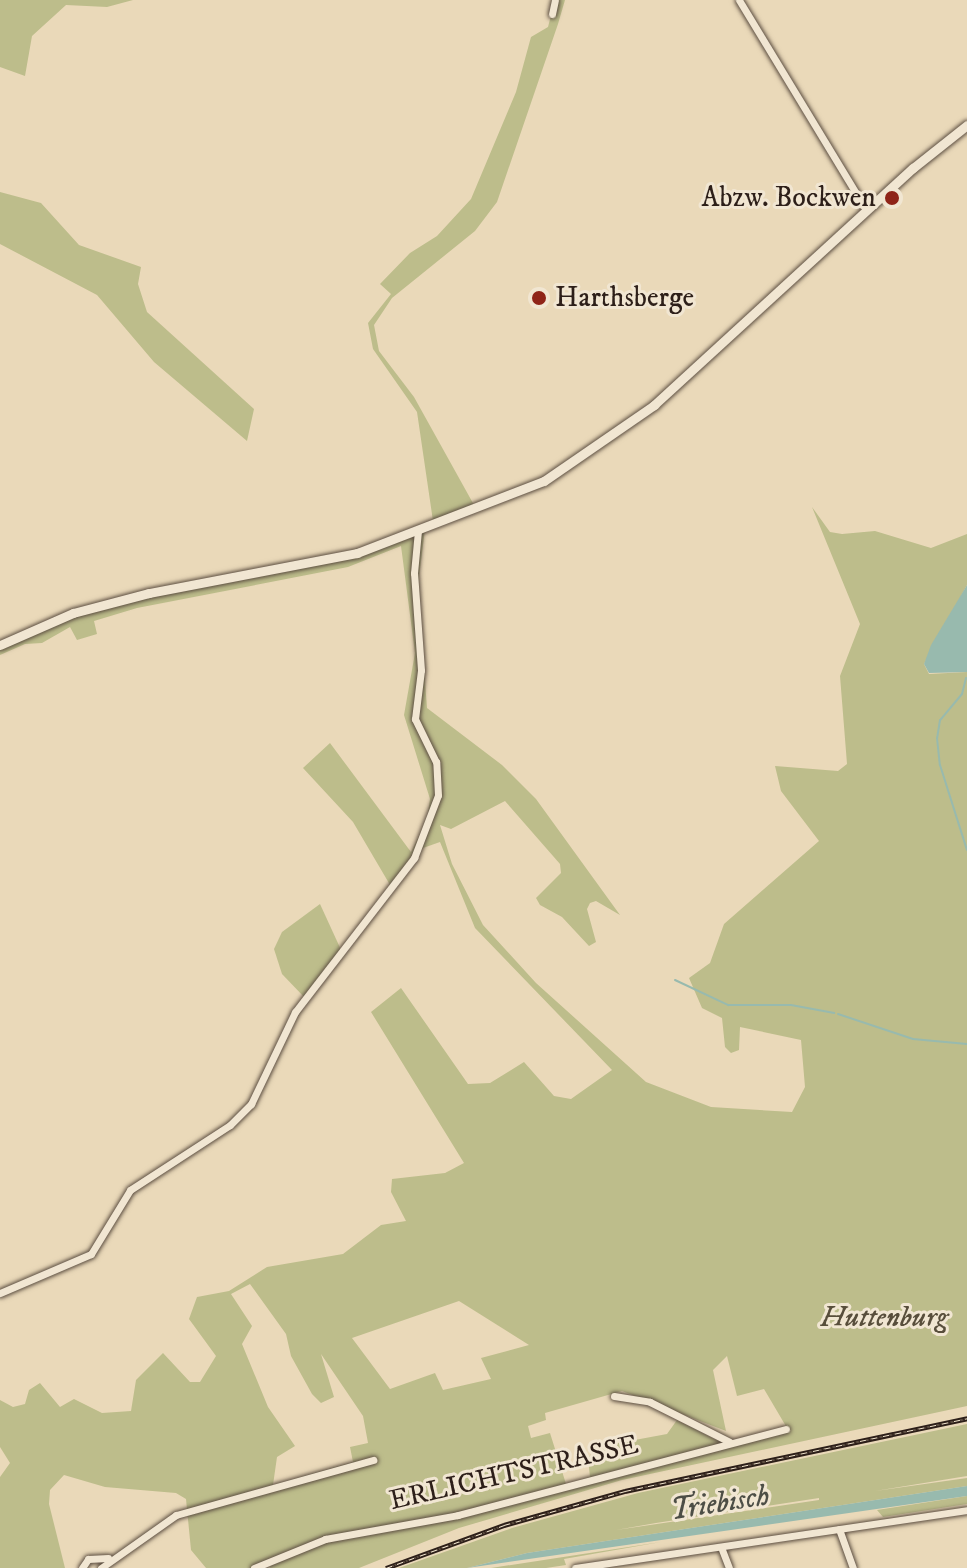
<!DOCTYPE html>
<style>
body{margin:0}
#map{position:relative;width:967px;height:1568px;overflow:hidden;background:#ead9b9;font-family:"IM FELL DW Pica",serif}
div>[style]{position:absolute}
.green>*{inset:0;background:#bdbd8b}
.water>*{inset:0;background:#98baae}
.stream>*{height:2px;margin:-1px;padding:0 1px;transform-origin:1px;border-radius:1px;background:#98baae}
.roads{filter:drop-shadow(0 0 2px #5c4e41) drop-shadow(0 0 2px #5c4e41)}
.minor>*{height:7px;margin:-3.5px;padding:0 3.5px;transform-origin:3.5px;border-radius:3.5px;background:#f1e6d2}
.secondary>*{height:9px;margin:-4.5px;padding:0 4.5px;transform-origin:4.5px;border-radius:4.5px;background:#f1e6d2}
.rail>*{height:5px;margin-top:-2.5px;transform-origin:0;background:repeating-linear-gradient(90deg,#f1e6d2 0 6px,#2d1f19 0 12px);box-sizing:border-box;border-block:2px solid #2d1f19}
.dots>*{width:22px;height:22px;translate:-50% -50%;box-sizing:border-box;border:4px solid #f1e6d2;border-radius:50%}
span{translate:-50% -50%;white-space:nowrap;text-align:center;line-height:1.15;-webkit-text-stroke:6px #f1e6d2;paint-order:stroke}
.poi-label{font-size:28px;color:#2d1f19}
.right{translate:-100% -50%;text-align:right}
.left{translate:0 -50%;text-align:left}
.park-label{font-size:28px;color:#584e3b;font-style:italic}
.street-label{font-size:28px;color:#2d1f19}
.water-label{font-size:30px;color:#4d4e46;font-style:italic}
</style>
<div id="map">
<div class="green">
<div style="clip-path:polygon(0 0,133px 0,107px 7px,66px 5px,32px 36px,25px 76px,0 67px)"></div>
<div style="clip-path:polygon(555px 0,565px 0,558px 24px,497px 202px,475px 231px,392px 298px,374px 325px,379px 351px,414px 397px,474px 505px,433px 521px,417px 412px,373px 349px,368px 323px,391px 294px,380px 284px,410px 253px,437px 236px,471px 199px,516px 92px,531px 37px,548px 27px)"></div>
<div style="clip-path:polygon(0 192px,41px 203px,79px 245px,141px 267px,138px 284px,147px 312px,254px 409px,247px 441px,154px 362px,97px 295px,0 244px)"></div>
<div style="clip-path:polygon(evenodd,812px 507px,830px 532px,842px 534px,875px 531px,931px 548px,967px 534px,967px 585px,924px 664px,929px 674px,967px 672px,967px 1406px,622px 1480px,459px 1528px,359px 1568px,270px 1568px,272px 1560px,254px 1568px,206px 1568px,191px 1550px,186px 1499px,176px 1493px,105px 1487px,64px 1475px,50px 1490px,49px 1504px,65px 1568px,0 1568px,0 1477px,10px 1463px,0 1447px,0 1400px,13px 1407px,25px 1404px,29px 1390px,40px 1383px,60px 1407px,74px 1399px,102px 1413px,131px 1411px,136px 1380px,163px 1353px,190px 1382px,200px 1382px,216px 1356px,189px 1319px,197px 1297px,229px 1291px,267px 1267px,343px 1254px,381px 1225px,406px 1221px,391px 1192px,392px 1179px,445px 1173px,464px 1163px,371px 1012px,401px 988px,468px 1084px,490px 1083px,524px 1062px,554px 1096px,571px 1099px,612px 1070px,475px 928px,440px 842px,423px 848px,393px 890px,353px 822px,303px 768px,330px 743px,411px 852px,427px 820px,430px 799px,404px 715px,415px 653px,401px 546px,348px 567px,137px 608px,94px 621px,97px 634px,77px 640px,70px 627px,42px 643px,25px 644px,0 655px,0 645px,109px 603px,297px 568px,425px 529px,418px 585px,427px 708px,502px 765px,536px 799px,620px 915px,596px 901px,590px 903px,587px 909px,596px 942px,589px 946px,562px 917px,540px 905px,536px 898px,561px 873px,560px 864px,505px 801px,451px 829px,440px 825px,452px 864px,483px 925px,536px 983px,646px 1082px,711px 1107px,792px 1112px,805px 1087px,801px 1040px,740px 1027px,739px 1050px,731px 1053px,725px 1047px,722px 1018px,702px 1008px,689px 978px,710px 963px,724px 924px,819px 841px,781px 791px,775px 766px,838px 771px,847px 764px,840px 676px,860px 624px,812px 507px,250px 1284px,286px 1334px,291px 1356px,312px 1394px,321px 1403px,334px 1397px,321px 1354px,363px 1416px,368px 1443px,350px 1447px,353px 1462px,273px 1485px,277px 1457px,295px 1446px,268px 1407px,242px 1344px,252px 1326px,231px 1294px,250px 1284px,812px 507px,459px 1301px,529px 1345px,481px 1358px,491px 1379px,443px 1390px,435px 1373px,390px 1389px,352px 1338px,459px 1301px,812px 507px,727px 1356px,737px 1396px,764px 1389px,787px 1428px,730px 1442px,720px 1451px,655px 1462px,722px 1443px,677px 1420px,667px 1434px,597px 1447px,588px 1458px,590px 1477px,566px 1484px,550px 1433px,531px 1438px,528px 1426px,546px 1420px,545px 1413px,622px 1391px,726px 1431px,713px 1370px,727px 1356px)"></div>
<div style="clip-path:polygon(320px 904px,342px 952px,305px 998px,282px 974px,274px 949px,282px 932px)"></div>
<div style="clip-path:polygon(evenodd,967px 1424px,967px 1476px,875px 1491px,967px 1478px,967px 1486px,527px 1553px,467px 1568px,399px 1568px,512px 1528px,638px 1493px,967px 1424px,819px 1498px,819px 1500px,616px 1530px,656px 1523px,819px 1498px)"></div>
<div style="clip-path:polygon(967px 1496px,967px 1504px,883px 1517px,877px 1510px)"></div>
<div style="clip-path:polygon(661px 1542px,564px 1559px,566px 1565px,546px 1568px,491px 1568px)"></div>
</div>
<div class="water">
<div style="clip-path:polygon(967px 585px,967px 672px,929px 673px,924px 664px,931px 645px)"></div>
<div style="clip-path:polygon(967px 1486px,967px 1496px,467px 1568px,527px 1553px)"></div>
</div>
<div class="stream">
<div style="left:966px;top:678px;width:16px;rotate:104deg"></div>
<div style="left:962px;top:694px;width:34px;rotate:130deg"></div>
<div style="left:940px;top:720px;width:18px;rotate:99deg"></div>
<div style="left:937px;top:738px;width:27px;rotate:84deg"></div>
<div style="left:940px;top:765px;width:89px;rotate:72.4deg"></div>
<div style="left:675px;top:980px;width:59px;rotate:25.3deg"></div>
<div style="left:728px;top:1005px;width:63px"></div>
<div style="left:791px;top:1005px;width:44px;rotate:10.5deg"></div>
<div style="left:838px;top:1014px;width:79px;rotate:18.4deg"></div>
<div style="left:913px;top:1039px;width:54px;rotate:5.3deg"></div>
</div>
<div class="roads">
<div class="minor">
<div style="left:739px;top:0;width:245px;rotate:58.8deg"></div>
<div style="left:552px;top:14px;width:14px;rotate:-78deg"></div>
<div style="left:0;top:1293px;width:99px;rotate:-23.2deg"></div>
<div style="left:91px;top:1254px;width:75px;rotate:-58.6deg"></div>
<div style="left:130px;top:1190px;width:119px;rotate:-33deg"></div>
<div style="left:230px;top:1125px;width:30px;rotate:-45deg"></div>
<div style="left:251px;top:1104px;width:102px;rotate:-64.4deg"></div>
<div style="left:295px;top:1012px;width:195px;rotate:-52.3deg"></div>
<div style="left:414px;top:858px;width:67px;rotate:-69.1deg"></div>
<div style="left:438px;top:795px;width:33px;rotate:-93deg"></div>
<div style="left:436px;top:762px;width:48px;rotate:-116deg"></div>
<div style="left:415px;top:719px;width:49px;rotate:-83deg"></div>
<div style="left:421px;top:670px;width:97px;rotate:-94.1deg"></div>
<div style="left:414px;top:573px;width:42px;rotate:-84.6deg"></div>
<div style="left:614px;top:1396px;width:36px;rotate:9deg"></div>
<div style="left:650px;top:1402px;width:89px;rotate:26.6deg"></div>
<div style="left:839px;top:1529px;width:41px;rotate:70.3deg"></div>
<div style="left:721px;top:1547px;width:22px;rotate:69deg"></div>
<div style="left:82px;top:1568px;width:11px;rotate:-56deg"></div>
<div style="left:88px;top:1559px;width:20px;rotate:-3deg"></div>
<div style="left:101px;top:1568px;width:92px;rotate:-35.2deg"></div>
<div style="left:176px;top:1515px;width:205px;rotate:-15.6deg"></div>
<div style="left:254px;top:1568px;width:77px;rotate:-22.2deg"></div>
<div style="left:325px;top:1539px;width:135px;rotate:-10.2deg"></div>
<div style="left:458px;top:1515px;width:339px;rotate:-14.7deg"></div>
<div style="left:575px;top:1568px;width:396px;rotate:-8.4deg"></div>
</div>
<div class="secondary">
<div style="left:0;top:645px;width:80px;rotate:-23.7deg"></div>
<div style="left:73px;top:613px;width:79px;rotate:-14.7deg"></div>
<div style="left:149px;top:593px;width:212px;rotate:-10.9deg"></div>
<div style="left:357px;top:553px;width:200px;rotate:-21.1deg"></div>
<div style="left:544px;top:481px;width:134px;rotate:-34.6deg"></div>
<div style="left:654px;top:405px;width:351px;rotate:-42.5deg"></div>
<div style="left:913px;top:168px;width:69px;rotate:-38.5deg"></div>
</div>
</div>
<div class="rail">
<div style="left:386px;top:1568px;width:126px;rotate:-20deg"></div>
<div style="left:504px;top:1525px;width:126px;rotate:-15.7deg"></div>
<div style="left:625px;top:1491px;width:350px;rotate:-12deg"></div>
</div>
<div class="dots">
<div style="left:892px;top:198px;background:#8f2418"></div>
<div style="left:539px;top:298px;background:#8f2418"></div>
</div>
<div class="poi-label">
<span class="right" style="left:876px;top:198px">Abzw. Bockwen</span>
<span class="left" style="left:555px;top:298px">Harthsberge</span>
</div>
<div class="park-label">
<span style="left:884px;top:1318px">Huttenburg</span>
</div>
<div class="street-label">
<span style="left:514px;top:1473px;rotate:-13deg">ERLICHTSTRASSE</span>
</div>
<div class="water-label">
<span style="left:720px;top:1504px;rotate:-9deg">Triebisch</span>
</div>
</div>
